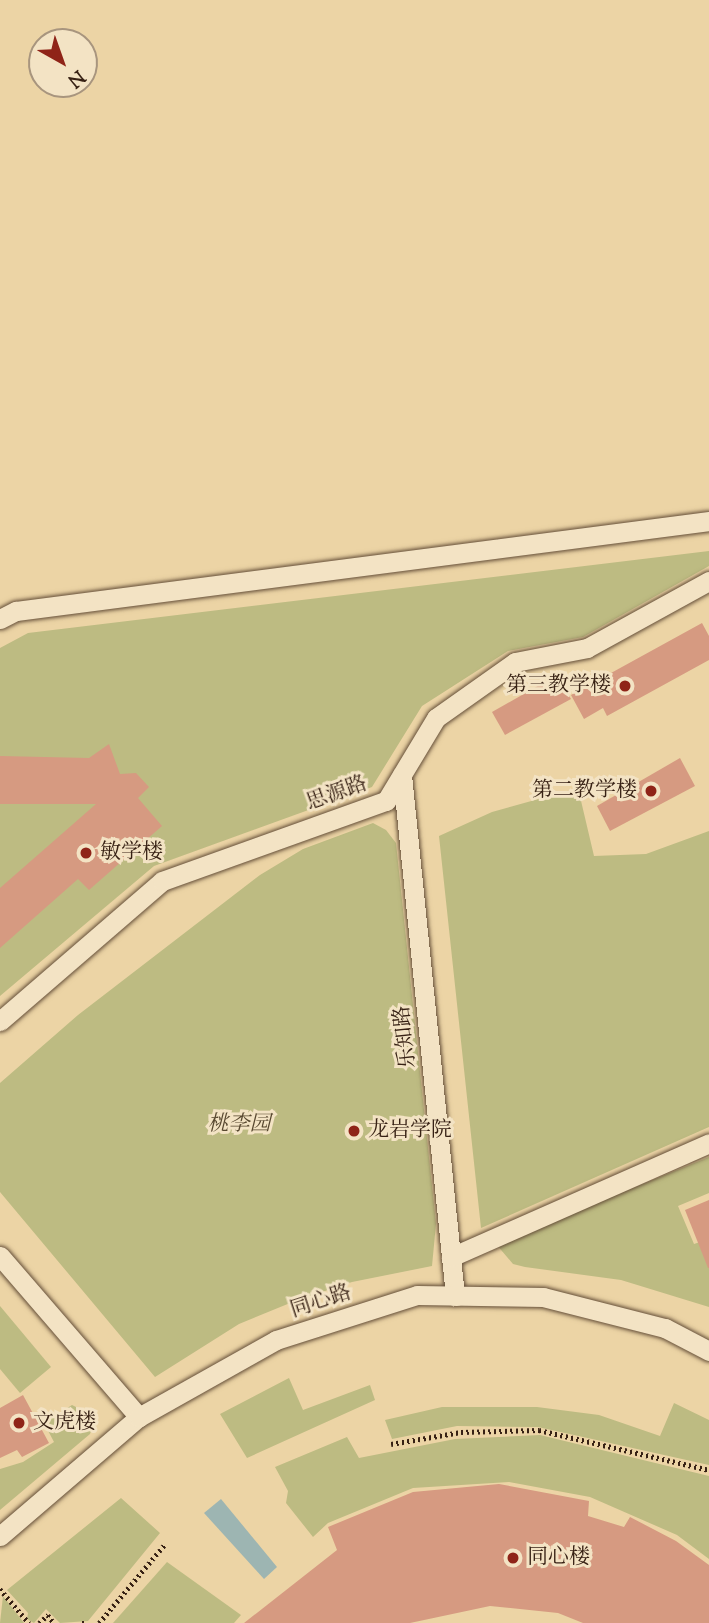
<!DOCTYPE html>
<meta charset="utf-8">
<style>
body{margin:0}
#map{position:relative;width:709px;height:1623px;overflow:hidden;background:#ecd4a5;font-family:"Sorts Mill Goudy","Noto Serif SC",serif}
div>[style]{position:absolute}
.green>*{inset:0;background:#bdbb82}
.water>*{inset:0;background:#9db5b2}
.building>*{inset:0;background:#d69a81}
.path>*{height:4.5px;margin-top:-2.25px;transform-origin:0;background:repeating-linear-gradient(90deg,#372114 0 2px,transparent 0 5.5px)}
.roads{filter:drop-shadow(0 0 2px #644e38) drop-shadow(0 0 2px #644e38)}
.minor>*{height:19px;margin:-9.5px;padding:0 9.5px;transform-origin:9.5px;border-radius:9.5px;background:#f3e3c4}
.dots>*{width:19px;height:19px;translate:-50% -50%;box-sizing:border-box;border:4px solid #f3e3c4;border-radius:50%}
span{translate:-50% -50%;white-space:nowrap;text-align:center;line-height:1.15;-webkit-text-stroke:6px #f3e3c4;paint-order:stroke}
.poi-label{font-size:21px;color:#372114}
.right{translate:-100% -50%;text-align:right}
.left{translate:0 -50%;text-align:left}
.street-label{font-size:21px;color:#372114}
.park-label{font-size:21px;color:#584830;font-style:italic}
.north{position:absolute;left:28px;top:28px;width:70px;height:70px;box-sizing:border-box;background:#f3e3c4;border:2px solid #a8957e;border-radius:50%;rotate:140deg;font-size:19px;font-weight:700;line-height:28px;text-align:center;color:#372114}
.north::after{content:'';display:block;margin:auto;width:24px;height:32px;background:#8f2418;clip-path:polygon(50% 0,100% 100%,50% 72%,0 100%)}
</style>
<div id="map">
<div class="green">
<div style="clip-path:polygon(709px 551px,709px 566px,583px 637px,508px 651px,422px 706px,372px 787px,154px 866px,0 996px,0 648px,28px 633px)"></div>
<div style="clip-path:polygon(578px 788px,594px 856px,646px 854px,709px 831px,709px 1127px,481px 1228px,439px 836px,492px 812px)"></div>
<div style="clip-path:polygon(373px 823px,386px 830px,396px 843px,436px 1224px,432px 1266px,352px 1282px,295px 1301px,239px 1324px,155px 1377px,0 1192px,0 1083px,78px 1015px,260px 875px,303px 849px)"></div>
<div style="clip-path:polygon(709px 1157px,709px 1193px,678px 1206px,694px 1244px,709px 1239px,709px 1307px,621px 1280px,525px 1267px,513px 1264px,496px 1244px)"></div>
<div style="clip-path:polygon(0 1306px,51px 1367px,20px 1393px,0 1369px)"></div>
<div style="clip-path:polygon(289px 1378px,303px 1410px,370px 1385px,375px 1400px,247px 1458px,220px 1414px)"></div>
<div style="clip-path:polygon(674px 1403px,709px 1420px,709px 1465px,538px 1427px,457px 1426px,392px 1439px,385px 1420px,442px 1407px,537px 1407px,599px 1415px,660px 1436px)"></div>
<div style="clip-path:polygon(72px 1405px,88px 1413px,93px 1425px,90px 1434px,0 1510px,0 1469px,23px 1462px,54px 1442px,44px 1423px)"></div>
<div style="clip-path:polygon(540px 1435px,709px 1476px,709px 1559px,677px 1535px,590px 1497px,509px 1482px,413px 1488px,328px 1523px,313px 1537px,286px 1503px,288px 1491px,275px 1467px,347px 1437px,359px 1458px,455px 1439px)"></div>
<div style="clip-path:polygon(121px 1498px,160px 1533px,88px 1621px,60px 1623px,46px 1609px,34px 1623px,27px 1619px,28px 1613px,7px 1590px)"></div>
<div style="clip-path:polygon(167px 1562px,241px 1615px,234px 1623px,113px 1623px)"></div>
<div style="clip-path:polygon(3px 1596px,24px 1623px,0 1623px)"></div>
</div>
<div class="water">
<div style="clip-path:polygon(221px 1499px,277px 1567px,264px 1579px,204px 1513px)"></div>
</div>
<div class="building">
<div style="clip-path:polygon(702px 623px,709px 636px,709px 660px,607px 716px,603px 708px,584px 719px,571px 695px)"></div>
<div style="clip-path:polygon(557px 675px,571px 699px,505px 735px,492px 712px)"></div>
<div style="clip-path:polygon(109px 744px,120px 774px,136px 773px,149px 787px,138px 798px,162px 826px,89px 890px,78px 879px,0 948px,0 888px,96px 804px,0 804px,0 756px,89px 758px)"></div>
<div style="clip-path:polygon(680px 758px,695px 786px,610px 831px,597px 806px)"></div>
<div style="clip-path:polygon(709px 1200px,709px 1268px,708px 1268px,685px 1210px)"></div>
<div style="clip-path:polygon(23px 1395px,49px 1443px,22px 1457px,17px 1450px,0 1458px,0 1408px)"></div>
<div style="clip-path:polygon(499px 1484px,589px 1501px,588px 1516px,624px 1527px,630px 1517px,676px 1541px,709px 1565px,709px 1623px,583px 1623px,558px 1613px,490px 1606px,410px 1623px,244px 1623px,337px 1550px,328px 1527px,413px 1492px)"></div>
</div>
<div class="path">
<div style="left:391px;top:1444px;width:71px;rotate:-9.7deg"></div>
<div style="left:461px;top:1432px;width:78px;rotate:-1.5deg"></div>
<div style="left:539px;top:1430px;width:175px;rotate:13.2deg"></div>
<div style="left:0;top:1589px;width:45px;rotate:49.5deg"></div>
<div style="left:39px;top:1623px;width:12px;rotate:-42deg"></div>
<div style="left:48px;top:1615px;width:10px;rotate:53deg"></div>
<div style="left:82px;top:1623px;width:3px"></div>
<div style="left:99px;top:1623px;width:103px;rotate:-50.1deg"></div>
</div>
<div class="roads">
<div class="minor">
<div style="left:0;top:619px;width:18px;rotate:-27deg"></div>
<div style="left:16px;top:611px;width:699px;rotate:-7.4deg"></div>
<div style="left:402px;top:775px;width:524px;rotate:84.19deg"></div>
<div style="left:0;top:1021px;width:214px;rotate:-40.8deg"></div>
<div style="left:162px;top:881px;width:238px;rotate:-19.7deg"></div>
<div style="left:386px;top:801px;width:97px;rotate:-58.9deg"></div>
<div style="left:436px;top:718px;width:97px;rotate:-35.3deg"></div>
<div style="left:515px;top:662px;width:73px;rotate:-11deg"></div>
<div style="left:587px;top:648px;width:139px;rotate:-28.8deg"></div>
<div style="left:0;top:1256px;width:213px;rotate:49.2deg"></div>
<div style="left:451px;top:1257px;width:282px;rotate:-23.8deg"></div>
<div style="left:0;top:1536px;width:183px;rotate:-40.6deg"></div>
<div style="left:139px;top:1417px;width:157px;rotate:-29.3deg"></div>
<div style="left:276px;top:1340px;width:148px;rotate:-17.7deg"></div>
<div style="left:417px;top:1295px;width:126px;rotate:0.9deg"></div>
<div style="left:543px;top:1297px;width:126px;rotate:14.3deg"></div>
<div style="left:665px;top:1328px;width:50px;rotate:27.6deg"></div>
</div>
</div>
<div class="dots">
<div style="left:625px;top:686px;background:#8f2418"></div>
<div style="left:651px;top:791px;background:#8f2418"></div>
<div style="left:86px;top:853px;background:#8f2418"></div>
<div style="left:354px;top:1131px;background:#8f2418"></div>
<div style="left:19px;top:1423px;background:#8f2418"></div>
<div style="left:513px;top:1558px;background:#8f2418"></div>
</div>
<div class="poi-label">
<span class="right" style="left:611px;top:686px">第三教学楼</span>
<span class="right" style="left:637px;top:791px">第二教学楼</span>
<span class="left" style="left:100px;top:853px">敏学楼</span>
<span class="left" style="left:368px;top:1131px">龙岩学院</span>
<span class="left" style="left:33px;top:1423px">文虎楼</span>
<span class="left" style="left:527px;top:1558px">同心楼</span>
</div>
<div class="street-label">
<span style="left:337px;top:794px;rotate:-20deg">思源路</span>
<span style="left:406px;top:1037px;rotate:-96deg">乐知路</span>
<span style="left:321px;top:1302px;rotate:-18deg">同心路</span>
</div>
<div class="park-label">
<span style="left:239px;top:1125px">桃李园</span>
</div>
<div class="north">N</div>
</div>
